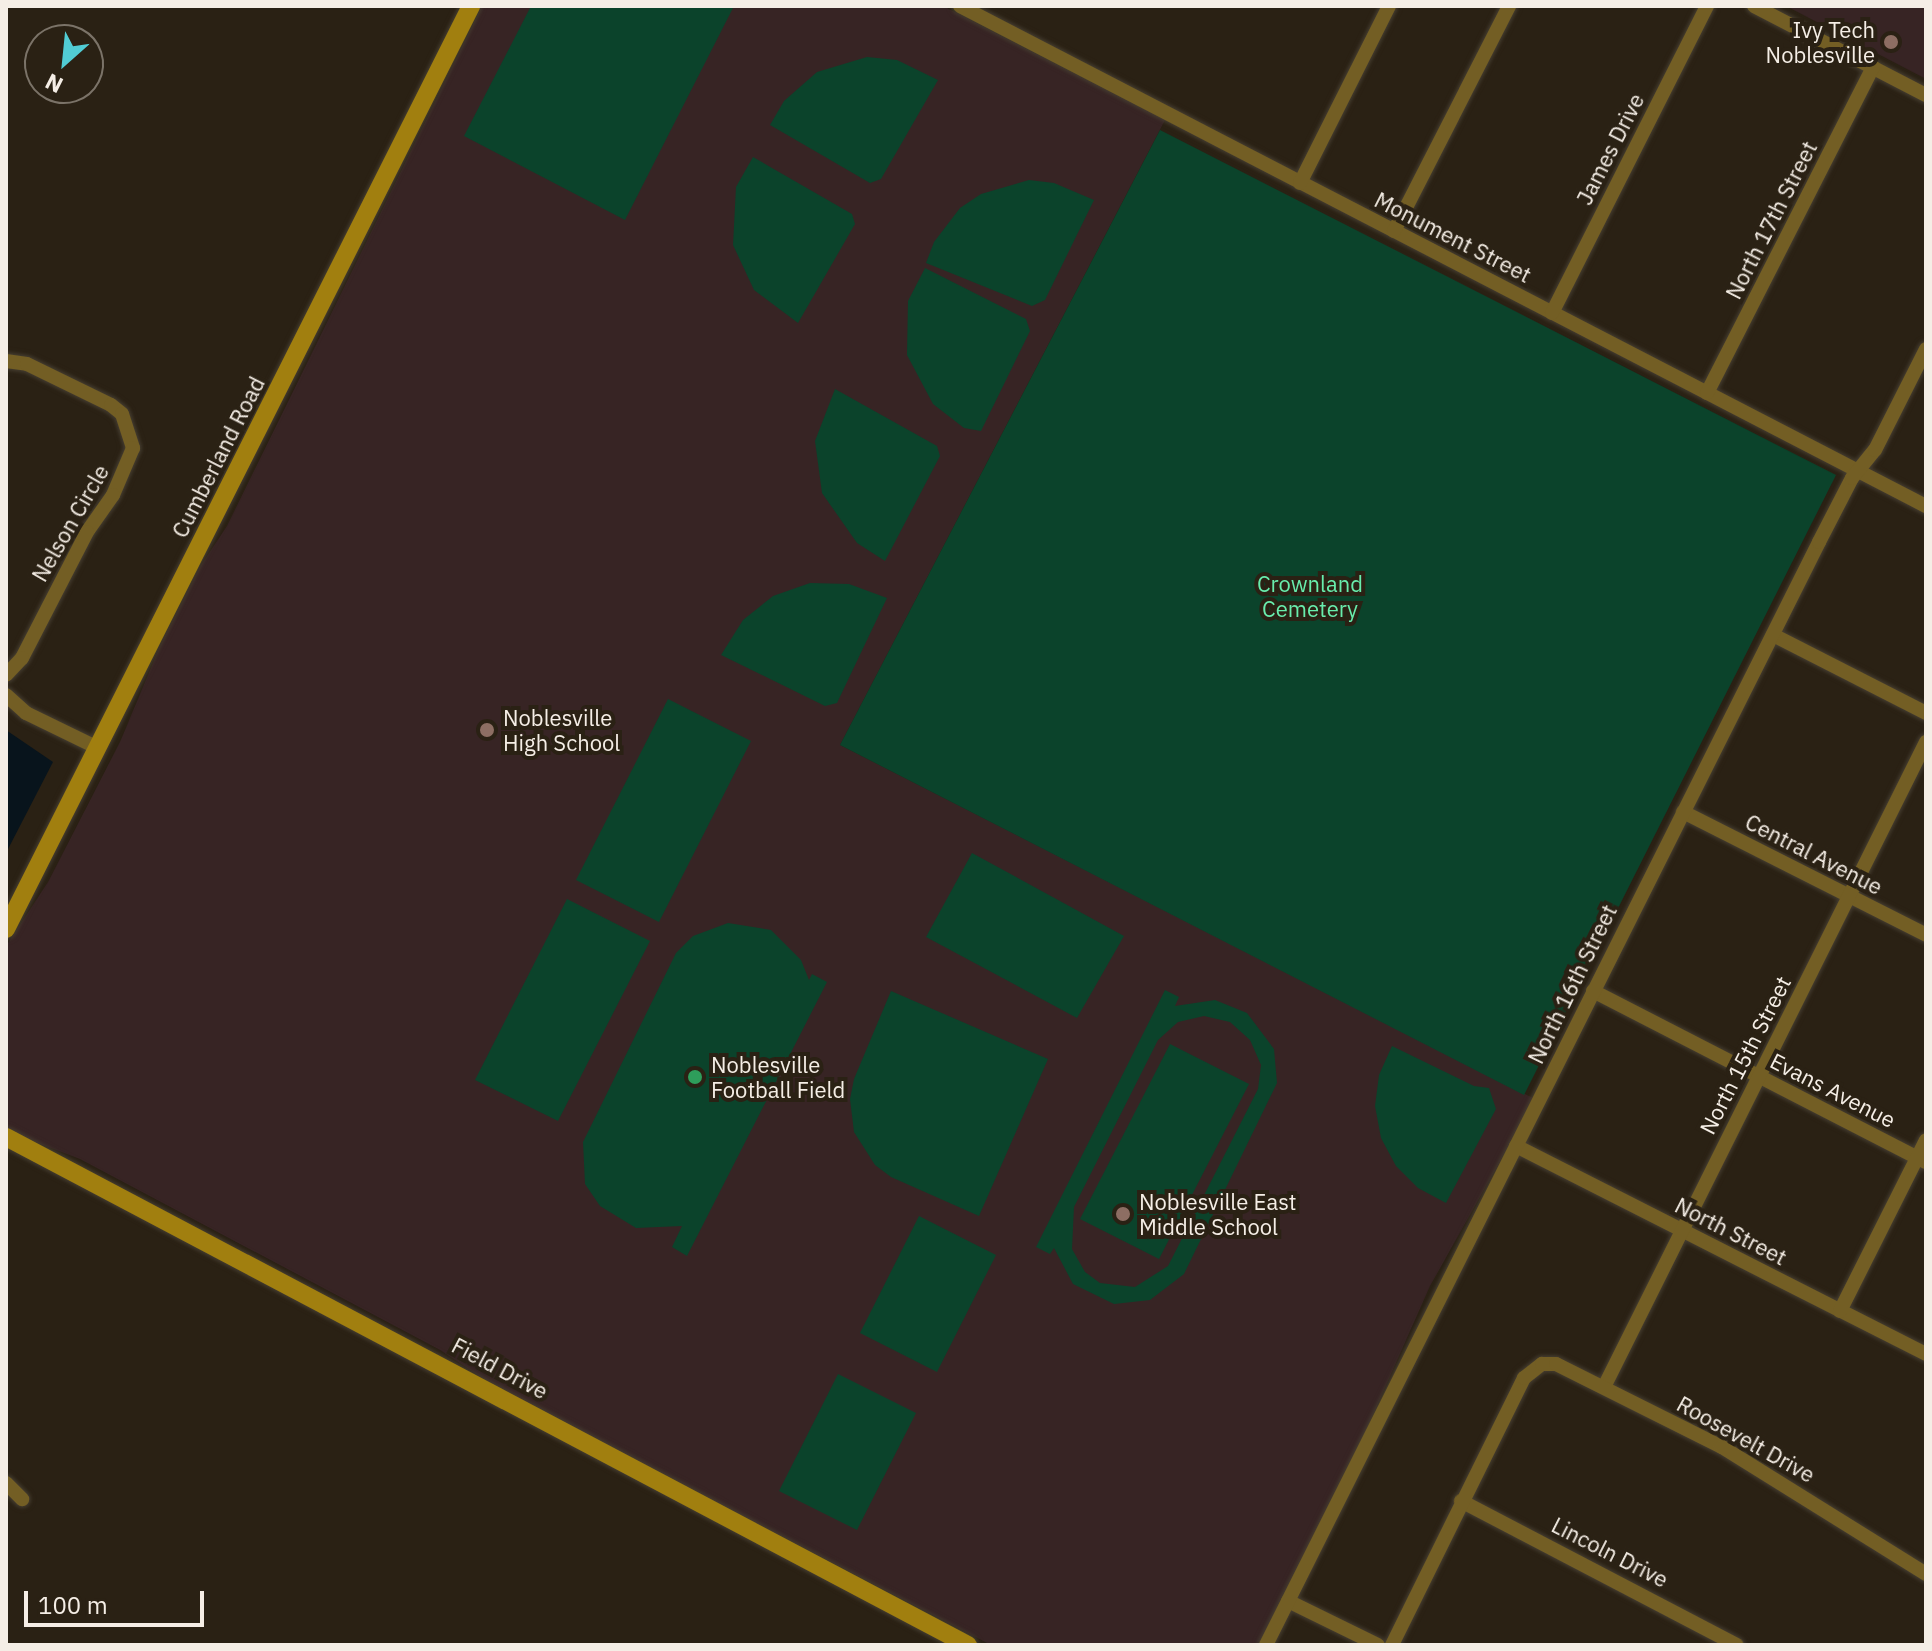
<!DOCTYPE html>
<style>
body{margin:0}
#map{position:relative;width:1932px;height:1651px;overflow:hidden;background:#2a2114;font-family:"IBM Plex Sans",sans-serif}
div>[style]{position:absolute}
.education>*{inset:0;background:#372424}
.green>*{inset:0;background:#0b432b}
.water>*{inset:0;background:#08141c}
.roads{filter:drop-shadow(0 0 2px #463e31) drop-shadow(0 0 2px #463e31)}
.street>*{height:14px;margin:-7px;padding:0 7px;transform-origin:7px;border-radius:7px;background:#735e24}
.secondary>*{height:18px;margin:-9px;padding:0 9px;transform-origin:9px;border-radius:9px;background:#a17f0f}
.dots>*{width:22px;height:22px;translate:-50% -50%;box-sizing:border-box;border:4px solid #2a2114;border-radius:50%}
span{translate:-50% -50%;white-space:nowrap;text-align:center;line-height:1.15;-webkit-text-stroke:8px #2a2114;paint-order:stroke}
.poi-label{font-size:22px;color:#f5eee6}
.right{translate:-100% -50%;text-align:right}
.left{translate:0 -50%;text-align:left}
.street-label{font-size:22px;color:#f5eee6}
.park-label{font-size:22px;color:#68ecac}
.frame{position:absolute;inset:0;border:8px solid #f5eee6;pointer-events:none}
.north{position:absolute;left:24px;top:24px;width:80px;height:80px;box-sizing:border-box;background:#2a2114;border:2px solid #7b7368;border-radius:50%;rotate:207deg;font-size:22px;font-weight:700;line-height:32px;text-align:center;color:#f5eee6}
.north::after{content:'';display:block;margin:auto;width:28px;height:36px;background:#51ccd4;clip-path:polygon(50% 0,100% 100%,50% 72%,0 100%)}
.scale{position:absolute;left:24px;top:1591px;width:180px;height:36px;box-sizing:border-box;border:4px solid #f5eee6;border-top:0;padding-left:10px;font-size:24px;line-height:28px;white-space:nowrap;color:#f5eee6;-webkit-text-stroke:6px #2a2114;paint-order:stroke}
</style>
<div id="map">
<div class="education">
<div style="clip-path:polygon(482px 6px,943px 6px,1165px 120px,840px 745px,1535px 1099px,1430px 1286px,1349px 1469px,1260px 1645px,991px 1645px,505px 1393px,440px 1350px,80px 1159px,6px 1131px,6px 946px,48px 882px,120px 742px,160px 646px,201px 565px,227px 526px)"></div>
<div style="clip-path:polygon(1786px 6px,1926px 6px,1926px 79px)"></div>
</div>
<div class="green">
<div style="clip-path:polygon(531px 6px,734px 6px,625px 220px,464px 136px)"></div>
<div style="clip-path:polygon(867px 57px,897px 60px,938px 80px,881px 179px,870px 183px,770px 125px,784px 101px,817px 72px)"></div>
<div style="clip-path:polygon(1160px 130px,1836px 475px,1524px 1095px,840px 745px)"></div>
<div style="clip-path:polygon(753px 157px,852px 214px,855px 224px,798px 323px,754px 290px,733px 245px,736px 187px)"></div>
<div style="clip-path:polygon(1029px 180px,1054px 183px,1094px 200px,1045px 300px,1032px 306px,926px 263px,934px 242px,960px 208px,981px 194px)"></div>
<div style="clip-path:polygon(925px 268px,1026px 319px,1030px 331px,981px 431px,964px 428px,933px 404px,907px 355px,908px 301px)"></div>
<div style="clip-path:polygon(835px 389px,937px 446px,940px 456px,885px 561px,857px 543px,822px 493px,815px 441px)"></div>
<div style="clip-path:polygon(810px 583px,849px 584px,887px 598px,837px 703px,825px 706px,721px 655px,743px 620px,773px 596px)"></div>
<div style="clip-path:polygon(668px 699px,751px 741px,659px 922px,576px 880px)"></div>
<div style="clip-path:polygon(972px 853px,1124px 936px,1077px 1018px,926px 937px)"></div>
<div style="clip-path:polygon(567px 899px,650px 941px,558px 1121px,475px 1080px)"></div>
<div style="clip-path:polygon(728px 923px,771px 930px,801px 960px,809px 980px,812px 974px,827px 982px,687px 1256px,672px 1247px,682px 1226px,636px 1228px,600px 1206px,585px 1184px,583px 1142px,676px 953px,693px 936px)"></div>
<div style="clip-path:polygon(evenodd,1165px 990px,1179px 997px,1175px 1006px,1215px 1000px,1247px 1013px,1274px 1049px,1277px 1083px,1184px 1274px,1150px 1300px,1114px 1304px,1073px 1284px,1054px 1248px,1050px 1254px,1036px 1247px,1165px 990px,1204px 1016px,1230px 1022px,1250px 1040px,1261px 1065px,1258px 1089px,1168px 1266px,1135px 1287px,1100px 1283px,1085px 1272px,1072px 1249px,1074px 1207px,1158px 1040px,1178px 1022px,1204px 1016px)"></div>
<div style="clip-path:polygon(891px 991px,1048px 1059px,979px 1216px,891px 1177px,875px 1165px,854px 1132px,850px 1099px,854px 1079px)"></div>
<div style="clip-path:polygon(1170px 1044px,1249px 1084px,1159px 1259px,1080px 1219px)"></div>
<div style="clip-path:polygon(1392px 1046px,1474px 1086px,1489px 1088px,1496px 1109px,1446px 1203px,1418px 1188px,1396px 1166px,1381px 1138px,1375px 1106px,1379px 1075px)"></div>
<div style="clip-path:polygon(919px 1216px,996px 1255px,937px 1372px,860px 1333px)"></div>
<div style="clip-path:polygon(838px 1374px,916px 1413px,857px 1530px,779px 1491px)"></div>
</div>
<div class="water">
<div style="clip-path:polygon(6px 730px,53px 762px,6px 853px)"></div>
</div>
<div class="roads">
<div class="street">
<div style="left:960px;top:6px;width:1088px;rotate:27.37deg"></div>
<div style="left:1754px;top:6px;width:194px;rotate:27.4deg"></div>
<div style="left:1300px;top:183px;width:198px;rotate:-63.3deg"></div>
<div style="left:1394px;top:231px;width:253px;rotate:-62.9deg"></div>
<div style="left:1552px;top:313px;width:344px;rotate:-63.2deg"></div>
<div style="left:6px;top:361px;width:21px;rotate:8deg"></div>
<div style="left:27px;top:364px;width:93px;rotate:26deg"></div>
<div style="left:111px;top:405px;width:14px;rotate:39deg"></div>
<div style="left:122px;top:414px;width:36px;rotate:72deg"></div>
<div style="left:133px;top:448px;width:51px;rotate:113.1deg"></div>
<div style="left:113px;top:495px;width:45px;rotate:125.1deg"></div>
<div style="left:87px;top:532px;width:142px;rotate:117.3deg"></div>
<div style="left:22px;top:658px;width:23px;rotate:133deg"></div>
<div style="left:1707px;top:393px;width:366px;rotate:-63deg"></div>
<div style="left:1773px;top:635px;width:172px;rotate:27deg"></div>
<div style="left:6px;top:695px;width:27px;rotate:42deg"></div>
<div style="left:26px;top:713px;width:80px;rotate:25.9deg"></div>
<div style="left:1683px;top:812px;width:272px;rotate:26.8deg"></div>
<div style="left:1593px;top:991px;width:374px;rotate:27.2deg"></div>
<div style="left:1516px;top:1146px;width:460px;rotate:26.9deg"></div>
<div style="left:1840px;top:1311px;width:191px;rotate:-63.3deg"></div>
<div style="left:1604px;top:1387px;width:721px;rotate:-63.47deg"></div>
<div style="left:6px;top:1483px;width:23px;rotate:45deg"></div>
<div style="left:1461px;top:1501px;width:311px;rotate:27.6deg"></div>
<div style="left:1288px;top:1601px;width:100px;rotate:26.1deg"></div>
<div style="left:1266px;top:1645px;width:1234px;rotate:-63.37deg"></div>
<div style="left:1819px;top:542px;width:72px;rotate:-62.7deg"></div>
<div style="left:1852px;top:478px;width:36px;rotate:-51deg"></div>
<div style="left:1875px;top:450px;width:113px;rotate:-63.2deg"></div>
<div style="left:1392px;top:1645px;width:298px;rotate:-63.7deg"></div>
<div style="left:1524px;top:1378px;width:23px;rotate:-38deg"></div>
<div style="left:1542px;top:1364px;width:14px"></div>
<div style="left:1556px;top:1364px;width:186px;rotate:26.6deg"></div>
<div style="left:1722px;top:1447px;width:240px;rotate:31.9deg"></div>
</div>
<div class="secondary">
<div style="left:6px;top:929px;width:1034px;rotate:-63.26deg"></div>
<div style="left:6px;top:1137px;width:1088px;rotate:27.84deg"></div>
</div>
</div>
<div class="dots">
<div style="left:1891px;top:42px;background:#8d6e63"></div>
<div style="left:487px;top:730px;background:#8d6e63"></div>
<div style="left:695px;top:1077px;background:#2e9e5b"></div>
<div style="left:1123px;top:1214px;background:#8d6e63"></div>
</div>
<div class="poi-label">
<span class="right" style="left:1875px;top:42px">Ivy Tech<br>Noblesville</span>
<span class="left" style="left:503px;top:730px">Noblesville<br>High School</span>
<span class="left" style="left:711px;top:1077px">Noblesville<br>Football Field</span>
<span class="left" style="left:1139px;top:1214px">Noblesville East<br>Middle School</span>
</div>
<div class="street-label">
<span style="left:1610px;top:149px;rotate:-63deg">James Drive</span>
<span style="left:1771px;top:220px;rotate:-63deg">North 17th Street</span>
<span style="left:1453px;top:237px;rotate:27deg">Monument Street</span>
<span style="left:218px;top:457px;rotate:-63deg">Cumberland Road</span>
<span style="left:70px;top:523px;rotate:-60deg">Nelson Circle</span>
<span style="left:1814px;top:854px;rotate:27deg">Central Avenue</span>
<span style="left:1572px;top:984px;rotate:-64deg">North 16th Street</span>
<span style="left:1745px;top:1055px;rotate:-63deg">North 15th Street</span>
<span style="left:1833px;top:1090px;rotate:27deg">Evans Avenue</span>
<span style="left:1731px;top:1231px;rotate:27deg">North Street</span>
<span style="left:500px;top:1368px;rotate:28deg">Field Drive</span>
<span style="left:1746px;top:1439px;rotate:29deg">Roosevelt Drive</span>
<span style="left:1610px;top:1552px;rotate:27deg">Lincoln Drive</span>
</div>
<div class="park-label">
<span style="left:1310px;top:596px">Crownland<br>Cemetery</span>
</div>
<div class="frame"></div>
<div class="north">N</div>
<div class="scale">100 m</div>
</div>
